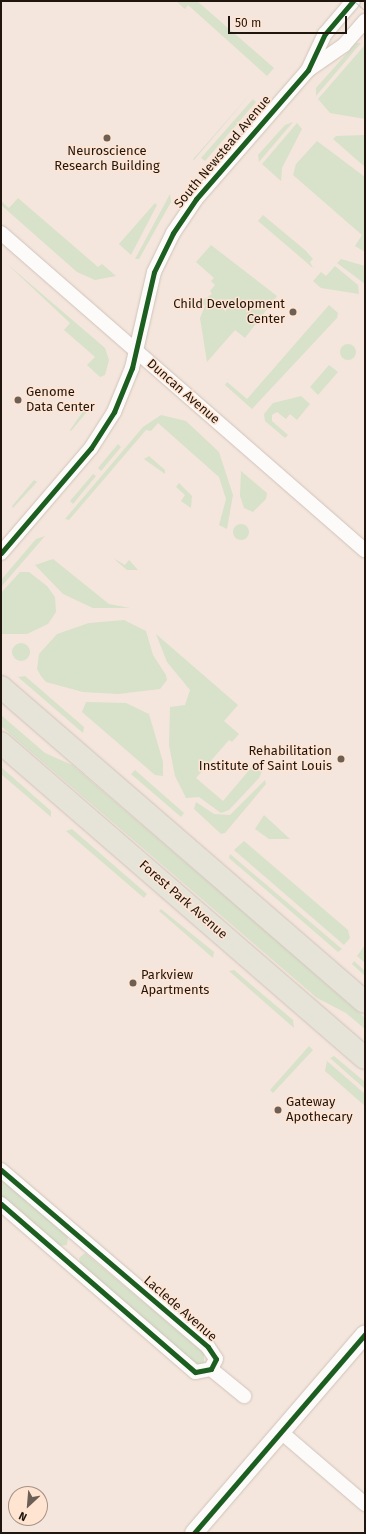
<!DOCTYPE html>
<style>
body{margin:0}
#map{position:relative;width:366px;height:1534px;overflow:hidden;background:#f4e6dc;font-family:"Fira Sans",sans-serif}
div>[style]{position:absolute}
.green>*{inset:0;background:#d8e1ca}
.round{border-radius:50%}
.roads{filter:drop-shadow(0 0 1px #cfc3ba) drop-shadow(0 0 1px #cfc3ba)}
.minor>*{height:14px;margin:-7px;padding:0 7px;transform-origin:7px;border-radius:7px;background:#fdfbfa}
.tertiary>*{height:18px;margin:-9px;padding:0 9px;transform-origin:9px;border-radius:9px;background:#fdfbfa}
.primary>*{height:22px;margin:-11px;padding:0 11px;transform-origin:11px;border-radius:11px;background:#e6e3d9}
.tram>*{height:1px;margin:-0.5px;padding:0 0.5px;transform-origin:0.5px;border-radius:0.5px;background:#ccc8c5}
.cycleway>*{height:5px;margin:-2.5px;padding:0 2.5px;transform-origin:2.5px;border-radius:2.5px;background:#1b5e20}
.dots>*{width:11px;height:11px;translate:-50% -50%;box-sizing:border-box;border:2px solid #ffe4d2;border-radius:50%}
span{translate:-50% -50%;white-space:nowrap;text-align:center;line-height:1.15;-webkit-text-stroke:3px #ffe4d2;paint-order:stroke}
.poi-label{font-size:13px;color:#21160e}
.right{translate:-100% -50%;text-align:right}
.left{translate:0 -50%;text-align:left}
.street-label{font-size:13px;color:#21160e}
.frame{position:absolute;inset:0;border:2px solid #21160e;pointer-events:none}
.north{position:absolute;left:8px;top:1486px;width:40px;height:40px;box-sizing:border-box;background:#ffe4d2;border:1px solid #a69284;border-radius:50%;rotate:206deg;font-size:11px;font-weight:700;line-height:16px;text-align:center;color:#21160e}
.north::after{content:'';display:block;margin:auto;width:14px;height:18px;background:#6b5f56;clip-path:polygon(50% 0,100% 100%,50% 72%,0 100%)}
.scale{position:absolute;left:228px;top:16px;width:119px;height:18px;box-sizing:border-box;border:2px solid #21160e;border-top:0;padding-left:5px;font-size:12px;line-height:14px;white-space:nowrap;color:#21160e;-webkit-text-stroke:3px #ffe4d2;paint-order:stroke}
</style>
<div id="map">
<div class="green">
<div style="clip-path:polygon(176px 1px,197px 1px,274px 68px,267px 76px,188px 5px,185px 9px)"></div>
<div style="clip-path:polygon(356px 43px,361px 43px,316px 96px,316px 88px)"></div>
<div style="clip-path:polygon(364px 46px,365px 119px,330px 113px,318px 99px)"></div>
<div style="clip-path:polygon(252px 92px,194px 160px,193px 159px,195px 157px)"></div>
<div style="clip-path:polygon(253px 99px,256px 102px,205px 161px,201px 158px)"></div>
<div style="clip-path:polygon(293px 122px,259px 162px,258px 155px,285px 125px)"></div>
<div style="clip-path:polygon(297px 123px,302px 129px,282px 168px,281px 181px,262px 164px)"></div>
<div style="clip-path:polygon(365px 135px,365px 167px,333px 139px,336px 136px)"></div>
<div style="clip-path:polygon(317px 141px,365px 177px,365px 252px,355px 246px,362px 235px,293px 175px,296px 164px)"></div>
<div style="clip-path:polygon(170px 194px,171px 202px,139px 259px,135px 259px)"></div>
<div style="clip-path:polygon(18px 198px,98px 267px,102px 264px,116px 276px,95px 280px,77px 272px,1px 205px,1px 201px,9px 208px)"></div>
<div style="clip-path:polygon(155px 203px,157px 205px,131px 255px,119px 244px)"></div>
<div style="clip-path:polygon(263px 215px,305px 250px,313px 259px,310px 262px,313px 268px,258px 221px)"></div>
<div style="clip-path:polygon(211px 245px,277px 296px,245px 338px,235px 330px,207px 362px,200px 318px,205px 306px,200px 302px,212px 294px,210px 291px,215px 285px,211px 281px,214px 278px,196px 262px)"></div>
<div style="clip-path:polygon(341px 259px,365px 266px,365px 284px,337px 263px)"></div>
<div style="clip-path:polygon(6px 263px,105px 348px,109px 360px,105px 375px,100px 377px,87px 365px,95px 357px,64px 330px,70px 323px)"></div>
<div style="clip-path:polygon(335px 266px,358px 285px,359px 294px,321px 288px,313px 281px,321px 272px,326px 276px)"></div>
<div style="clip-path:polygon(329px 305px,338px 313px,337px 318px,252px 409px,225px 385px,227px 382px,247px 399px)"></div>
<div class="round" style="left:340px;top:344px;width:16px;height:16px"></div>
<div style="clip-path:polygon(329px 365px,338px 372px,318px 395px,310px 387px)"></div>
<div style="clip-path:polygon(301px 396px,310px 404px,297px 420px,290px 414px,286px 419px,277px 412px,272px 415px,272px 421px,288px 435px,285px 438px,265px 421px,264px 414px,273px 403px)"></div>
<div style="clip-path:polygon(91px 400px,86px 413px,71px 431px,70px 430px)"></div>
<div style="clip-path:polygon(161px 415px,186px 421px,219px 452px,233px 495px,227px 529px,219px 525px,226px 499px,219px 477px,158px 423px,151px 431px,146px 430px,69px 520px,65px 519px,143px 427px)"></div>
<div style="clip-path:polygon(118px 444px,121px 447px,101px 471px,98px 468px)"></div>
<div style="clip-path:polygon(149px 456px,165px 470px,165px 474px,144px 459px)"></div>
<div style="clip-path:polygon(241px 471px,267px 493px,266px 499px,253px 512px,244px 508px,240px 496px)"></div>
<div style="clip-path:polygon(93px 474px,96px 476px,73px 504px,70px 501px)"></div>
<div style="clip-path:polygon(34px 480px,37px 482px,13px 508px,12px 506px)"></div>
<div style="clip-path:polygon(179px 483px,192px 496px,191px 508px,181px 501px,185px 495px,176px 487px)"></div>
<div class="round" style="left:233px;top:524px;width:16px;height:16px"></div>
<div style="clip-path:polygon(45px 536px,1px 587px,1px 580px,36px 539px)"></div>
<div style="clip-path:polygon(113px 558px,125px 565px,129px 560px,138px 570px,127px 570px)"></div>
<div style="clip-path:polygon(53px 559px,109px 604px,130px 608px,93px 608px,63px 594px,35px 565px)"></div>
<div style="clip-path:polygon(20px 572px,29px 572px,47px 586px,55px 597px,56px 612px,48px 624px,27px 634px,1px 634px,1px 593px)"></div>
<div style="clip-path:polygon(124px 620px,146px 631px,153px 655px,166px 675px,167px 680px,160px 689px,118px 694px,83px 692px,46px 682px,41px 676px,37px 669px,39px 654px,57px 634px,89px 623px)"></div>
<div style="clip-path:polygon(156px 634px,238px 705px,224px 721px,239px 734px,232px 742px,229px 740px,196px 778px,223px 801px,256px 762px,262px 771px,259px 778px,229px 810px,221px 813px,199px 797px,186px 798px,175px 776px,169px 745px,170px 707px,185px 705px,190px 690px,167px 662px)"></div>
<div class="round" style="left:12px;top:643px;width:18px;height:18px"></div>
<div style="clip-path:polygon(25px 676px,84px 727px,83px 733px,18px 677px)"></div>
<div style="clip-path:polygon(86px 702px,126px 703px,149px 714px,163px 762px,163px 776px,155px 775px,82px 712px)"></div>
<div style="clip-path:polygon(1px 715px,45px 753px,72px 765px,249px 917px,365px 1018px,365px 1029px,346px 1013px,317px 998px,1px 726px)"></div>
<div style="clip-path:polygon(1px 767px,51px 811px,51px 817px,1px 774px)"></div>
<div style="clip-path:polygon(135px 770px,184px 813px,181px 817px,131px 774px)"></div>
<div style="clip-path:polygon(265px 780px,266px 784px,225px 833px,221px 834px,194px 809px,196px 802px,214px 814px,230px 815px)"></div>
<div style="clip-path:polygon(264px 815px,290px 839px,269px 839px,255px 829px)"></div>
<div style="clip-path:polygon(72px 829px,147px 894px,144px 898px,66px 831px)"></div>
<div style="clip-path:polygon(244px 841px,348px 930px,350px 938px,344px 945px,234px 850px)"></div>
<div style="clip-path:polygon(230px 854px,342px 949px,338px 952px,229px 858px)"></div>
<div style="clip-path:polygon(161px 909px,214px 952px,213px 958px,159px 911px)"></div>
<div style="clip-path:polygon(365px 945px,365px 963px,357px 956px)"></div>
<div style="clip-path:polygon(354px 961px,365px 971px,365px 976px,352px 964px)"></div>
<div style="clip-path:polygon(234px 970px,293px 1020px,294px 1028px,229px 971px)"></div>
<div style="clip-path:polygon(309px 1046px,313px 1050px,273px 1093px,270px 1090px)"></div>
<div style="clip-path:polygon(334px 1056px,365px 1082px,365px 1089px,330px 1058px)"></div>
<div style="clip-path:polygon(327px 1061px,365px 1094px,365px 1106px,325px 1071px)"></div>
<div style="clip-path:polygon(1px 1178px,68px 1235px,67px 1245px,58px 1246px,1px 1196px)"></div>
<div style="clip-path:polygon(85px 1253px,204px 1353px,204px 1363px,197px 1365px,81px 1266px,79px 1258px)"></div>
</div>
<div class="roads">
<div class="minor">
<div style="left:308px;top:70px;width:44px;rotate:-34.8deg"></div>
<div style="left:344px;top:45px;width:32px;rotate:-49deg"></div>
<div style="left:1px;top:233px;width:483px;rotate:41.1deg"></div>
<div style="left:1px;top:553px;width:138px;rotate:-49.4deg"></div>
<div style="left:91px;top:448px;width:43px;rotate:-57.4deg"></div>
<div style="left:114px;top:412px;width:48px;rotate:-67.8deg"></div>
<div style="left:132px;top:368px;width:98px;rotate:-77.1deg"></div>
<div style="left:154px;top:272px;width:43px;rotate:-64deg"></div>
<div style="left:173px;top:233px;width:41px;rotate:-55.9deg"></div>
<div style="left:196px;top:199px;width:171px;rotate:-49deg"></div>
<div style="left:308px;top:70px;width:40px;rotate:-65deg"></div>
<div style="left:325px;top:34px;width:43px;rotate:-49.7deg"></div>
<div style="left:1px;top:1170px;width:272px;rotate:40.5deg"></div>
<div style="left:208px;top:1347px;width:14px;rotate:56deg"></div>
<div style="left:216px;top:1359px;width:11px;rotate:117deg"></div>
<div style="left:211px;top:1369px;width:16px;rotate:169deg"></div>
<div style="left:195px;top:1372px;width:257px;rotate:-139.1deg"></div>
<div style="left:211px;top:1369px;width:43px;rotate:39.3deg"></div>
<div style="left:281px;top:1432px;width:111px;rotate:40.6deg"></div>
</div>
<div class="tertiary">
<div style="left:194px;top:1533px;width:262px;rotate:-49.3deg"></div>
</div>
<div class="primary">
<div style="left:1px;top:687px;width:481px;rotate:40.9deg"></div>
<div style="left:1px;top:743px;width:481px;rotate:40.9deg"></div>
</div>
</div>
<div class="tram">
<div style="left:354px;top:1px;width:15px;rotate:42deg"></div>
</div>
<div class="cycleway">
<div style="left:1px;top:553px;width:138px;rotate:-49.4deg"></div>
<div style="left:91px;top:448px;width:43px;rotate:-57.4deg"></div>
<div style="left:114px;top:412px;width:48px;rotate:-67.8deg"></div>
<div style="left:132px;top:368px;width:98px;rotate:-77.1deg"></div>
<div style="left:154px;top:272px;width:43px;rotate:-64deg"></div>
<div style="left:173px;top:233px;width:41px;rotate:-55.9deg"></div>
<div style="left:196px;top:199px;width:171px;rotate:-49deg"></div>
<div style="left:308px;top:70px;width:40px;rotate:-65deg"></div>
<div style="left:325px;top:34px;width:43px;rotate:-49.7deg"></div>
<div style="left:1px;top:1170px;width:272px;rotate:40.5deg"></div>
<div style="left:208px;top:1347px;width:14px;rotate:56deg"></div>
<div style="left:216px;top:1359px;width:11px;rotate:117deg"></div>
<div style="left:211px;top:1369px;width:16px;rotate:169deg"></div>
<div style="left:195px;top:1372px;width:257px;rotate:-139.1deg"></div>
<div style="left:194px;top:1533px;width:262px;rotate:-49.3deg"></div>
</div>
<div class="dots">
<div style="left:107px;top:138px;background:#6b5f56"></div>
<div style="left:293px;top:312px;background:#6b5f56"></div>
<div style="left:18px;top:400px;background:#6b5f56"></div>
<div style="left:341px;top:759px;background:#6b5f56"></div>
<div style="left:133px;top:983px;background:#6b5f56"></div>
<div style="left:278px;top:1110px;background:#6b5f56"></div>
</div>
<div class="poi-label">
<span style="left:107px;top:159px">Neuroscience<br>Research Building</span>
<span class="right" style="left:285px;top:312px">Child Development<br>Center</span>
<span class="left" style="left:26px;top:400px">Genome<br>Data Center</span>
<span class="right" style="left:332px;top:759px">Rehabilitation<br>Institute of Saint Louis</span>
<span class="left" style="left:141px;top:983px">Parkview<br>Apartments</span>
<span class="left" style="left:286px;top:1110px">Gateway<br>Apothecary</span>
</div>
<div class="street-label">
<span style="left:223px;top:152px;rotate:-50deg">South Newstead Avenue</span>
<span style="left:183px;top:392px;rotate:41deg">Duncan Avenue</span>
<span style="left:183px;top:900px;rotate:41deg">Forest Park Avenue</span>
<span style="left:180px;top:1309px;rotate:41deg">Laclede Avenue</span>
</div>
<div class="frame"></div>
<div class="north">N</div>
<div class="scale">50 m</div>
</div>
